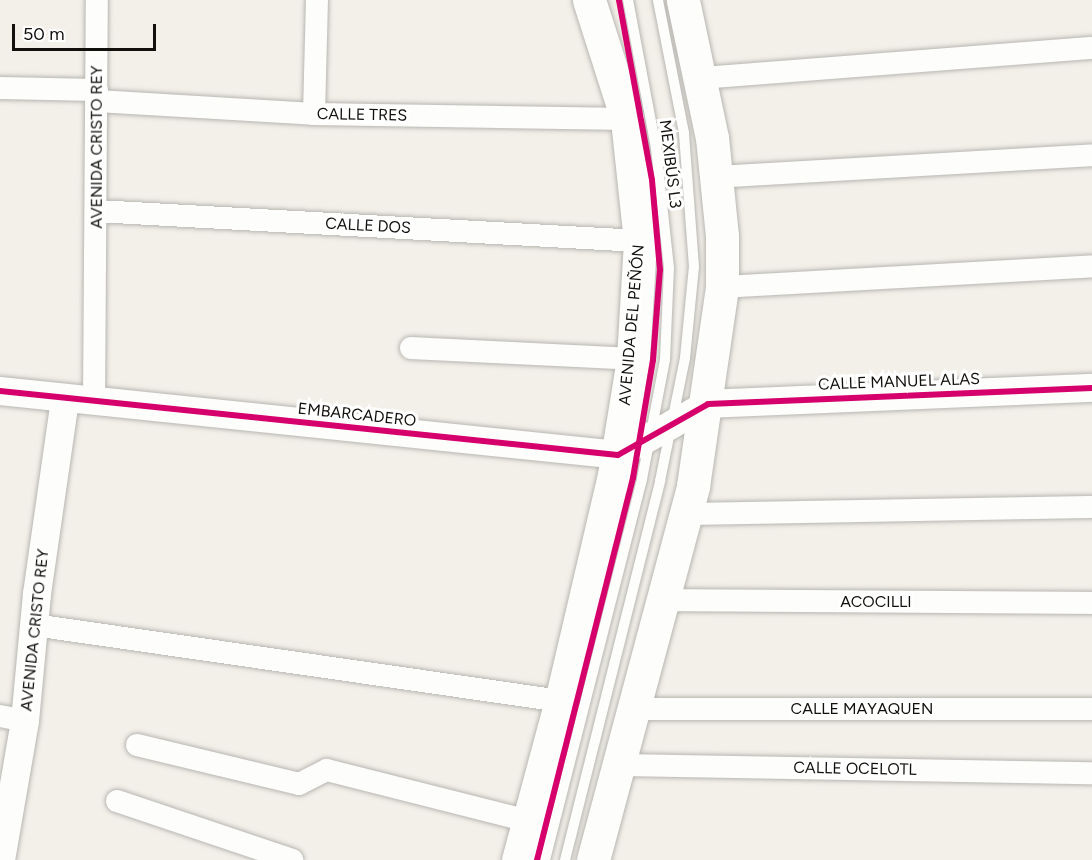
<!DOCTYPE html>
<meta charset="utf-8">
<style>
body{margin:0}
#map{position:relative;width:1092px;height:860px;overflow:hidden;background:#f3f0ea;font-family:Figtree,sans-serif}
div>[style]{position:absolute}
.roads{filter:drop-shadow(0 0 2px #b8b6b1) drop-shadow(0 0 2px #b8b6b1)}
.service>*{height:10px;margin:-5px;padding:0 5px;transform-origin:5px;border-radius:5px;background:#fdfdfc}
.minor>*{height:22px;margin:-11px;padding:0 11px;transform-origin:11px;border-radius:11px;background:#fdfdfc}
.tertiary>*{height:28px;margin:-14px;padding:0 14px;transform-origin:14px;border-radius:14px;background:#fdfdfc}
.primary>*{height:33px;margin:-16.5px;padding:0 16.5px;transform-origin:16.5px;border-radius:16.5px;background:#fdfdfc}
.cycleway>*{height:6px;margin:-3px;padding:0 3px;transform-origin:3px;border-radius:3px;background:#d6006c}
span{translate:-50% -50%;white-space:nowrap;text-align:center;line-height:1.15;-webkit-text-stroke:6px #fff;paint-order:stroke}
.street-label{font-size:16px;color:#12100c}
.scale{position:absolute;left:12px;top:24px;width:144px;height:27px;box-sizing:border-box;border:3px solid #12100c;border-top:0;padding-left:8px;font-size:18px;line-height:21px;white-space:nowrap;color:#12100c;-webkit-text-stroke:4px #fff;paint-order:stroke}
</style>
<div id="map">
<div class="roads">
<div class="service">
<div style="left:545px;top:860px;width:393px;rotate:-75.7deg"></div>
<div style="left:642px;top:479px;width:122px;rotate:-79.1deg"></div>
<div style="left:665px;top:359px;width:91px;rotate:-87.5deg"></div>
<div style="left:669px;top:268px;width:121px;rotate:-96.2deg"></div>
<div style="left:656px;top:148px;width:151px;rotate:-100.7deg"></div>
<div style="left:565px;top:860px;width:391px;rotate:-75.9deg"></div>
<div style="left:660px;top:481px;width:126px;rotate:-78.5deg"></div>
<div style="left:685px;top:358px;width:91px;rotate:-84.4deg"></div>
<div style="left:694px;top:267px;width:134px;rotate:-94.3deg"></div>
<div style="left:684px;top:133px;width:136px;rotate:-101.1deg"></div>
</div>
<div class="minor">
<div style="left:701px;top:78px;width:392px;rotate:-4.4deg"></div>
<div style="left:0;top:88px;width:97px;rotate:1.2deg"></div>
<div style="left:97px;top:101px;width:217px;rotate:3.4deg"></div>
<div style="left:314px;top:114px;width:313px;rotate:0.9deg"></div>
<div style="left:314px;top:114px;width:114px;rotate:-88.5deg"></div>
<div style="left:715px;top:177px;width:378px;rotate:-3.3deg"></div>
<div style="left:96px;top:211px;width:545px;rotate:3.16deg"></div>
<div style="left:722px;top:287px;width:371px;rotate:-3.2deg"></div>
<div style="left:411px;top:348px;width:222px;rotate:2.8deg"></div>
<div style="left:94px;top:402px;width:402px;rotate:-89.6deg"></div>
<div style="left:686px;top:514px;width:406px;rotate:-1deg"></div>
<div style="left:661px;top:600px;width:431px;rotate:0.4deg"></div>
<div style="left:34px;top:625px;width:532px;rotate:8.21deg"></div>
<div style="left:632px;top:709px;width:460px"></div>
<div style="left:0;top:716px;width:25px;rotate:11deg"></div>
<div style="left:137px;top:745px;width:167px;rotate:13.5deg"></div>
<div style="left:299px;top:784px;width:31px;rotate:-27deg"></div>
<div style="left:327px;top:770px;width:208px;rotate:14.2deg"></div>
<div style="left:618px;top:765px;width:474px;rotate:1deg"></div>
<div style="left:117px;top:801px;width:185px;rotate:18.6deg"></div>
</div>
<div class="tertiary">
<div style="left:0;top:391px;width:621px;rotate:5.91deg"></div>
<div style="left:618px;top:455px;width:103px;rotate:-29.5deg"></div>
<div style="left:708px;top:404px;width:384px;rotate:-2.4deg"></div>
<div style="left:1px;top:860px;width:141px;rotate:-80.2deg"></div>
<div style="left:25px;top:721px;width:128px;rotate:-84.6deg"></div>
<div style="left:37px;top:594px;width:196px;rotate:-81.8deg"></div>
</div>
<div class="primary">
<div style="left:518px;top:860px;width:165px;rotate:-74.9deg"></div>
<div style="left:561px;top:701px;width:232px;rotate:-76.8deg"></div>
<div style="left:614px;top:475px;width:118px;rotate:-80.7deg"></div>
<div style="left:633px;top:359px;width:118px;rotate:-86.6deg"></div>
<div style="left:640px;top:241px;width:123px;rotate:-96.1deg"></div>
<div style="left:627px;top:119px;width:125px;rotate:-107.7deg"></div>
<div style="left:593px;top:860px;width:387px;rotate:-75deg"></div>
<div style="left:693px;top:486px;width:201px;rotate:-81.7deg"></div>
<div style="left:722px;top:287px;width:51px;rotate:-90deg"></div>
<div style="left:722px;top:236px;width:99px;rotate:-95.8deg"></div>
<div style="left:712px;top:138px;width:141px;rotate:-101.9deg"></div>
</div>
</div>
<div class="cycleway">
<div style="left:0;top:391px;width:621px;rotate:5.91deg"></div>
<div style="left:618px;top:455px;width:103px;rotate:-29.5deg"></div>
<div style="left:708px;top:404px;width:384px;rotate:-2.4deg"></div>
<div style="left:537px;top:860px;width:394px;rotate:-75.9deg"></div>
<div style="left:633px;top:478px;width:120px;rotate:-80.4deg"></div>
<div style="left:653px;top:360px;width:90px;rotate:-85.6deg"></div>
<div style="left:660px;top:270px;width:90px;rotate:-95.1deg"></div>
<div style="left:652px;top:180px;width:183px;rotate:-100.4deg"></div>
</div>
<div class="street-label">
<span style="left:362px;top:115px;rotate:1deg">CALLE TRES</span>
<span style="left:97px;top:147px;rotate:-90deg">AVENIDA CRISTO REY</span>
<span style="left:670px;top:164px;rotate:83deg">MEXIBÚS L3</span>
<span style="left:368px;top:226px;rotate:3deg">CALLE DOS</span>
<span style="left:632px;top:325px;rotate:-85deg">AVENIDA DEL PEÑÓN</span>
<span style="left:899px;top:382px;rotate:-2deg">CALLE MANUEL ALAS</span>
<span style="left:357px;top:415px;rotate:6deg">EMBARCADERO</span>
<span style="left:876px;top:602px">ACOCILLI</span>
<span style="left:35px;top:630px;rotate:-84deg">AVENIDA CRISTO REY</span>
<span style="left:862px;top:709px">CALLE MAYAQUEN</span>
<span style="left:855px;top:769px;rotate:1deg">CALLE OCELOTL</span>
</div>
<div class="scale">50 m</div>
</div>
